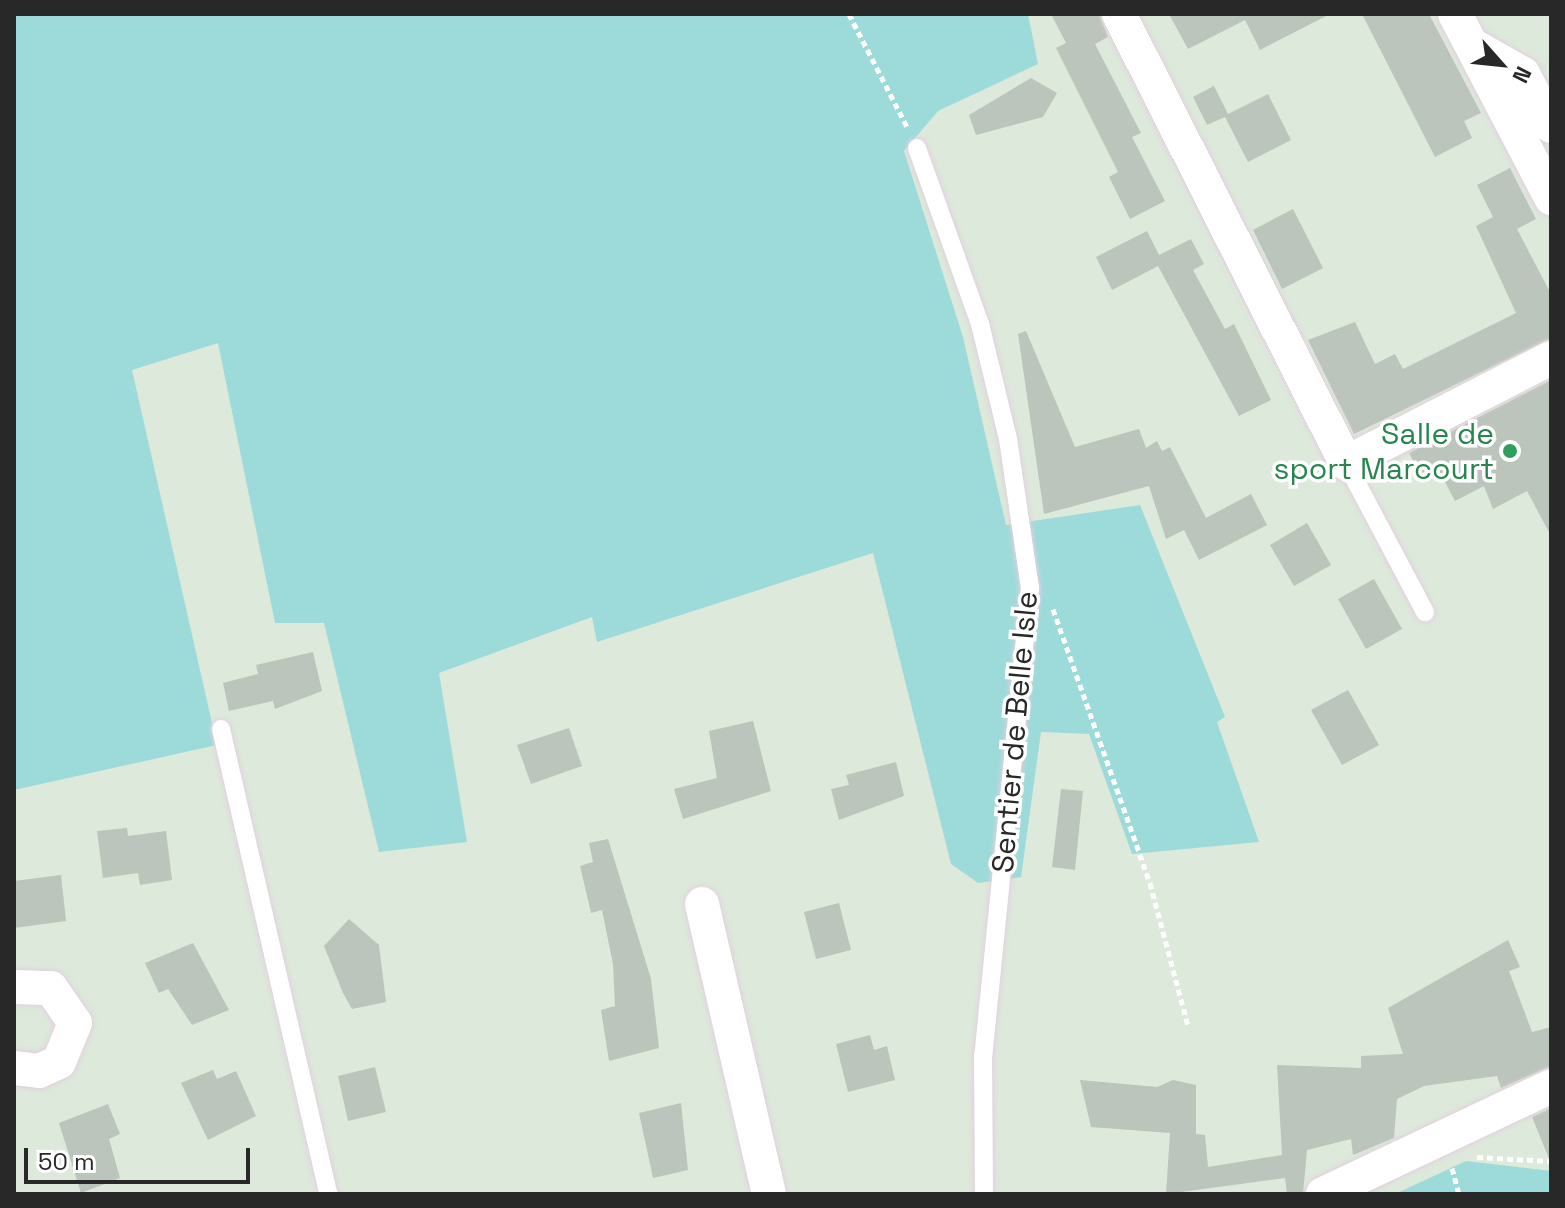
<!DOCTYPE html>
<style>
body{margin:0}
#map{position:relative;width:1565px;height:1208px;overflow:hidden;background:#dde9db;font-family:"Space Grotesk",sans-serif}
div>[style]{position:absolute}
.green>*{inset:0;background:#9ddbda}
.building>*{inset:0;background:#bbc5bb}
.path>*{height:5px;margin-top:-2.5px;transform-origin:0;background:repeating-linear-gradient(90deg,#fff 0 6px,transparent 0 10px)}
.roads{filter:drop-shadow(0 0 2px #e0d1de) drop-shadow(0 0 2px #e0d1de)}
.service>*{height:18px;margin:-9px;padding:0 9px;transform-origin:9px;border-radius:9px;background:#fff}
.minor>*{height:34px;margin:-17px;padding:0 17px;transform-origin:17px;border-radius:17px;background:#fff}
.dots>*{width:22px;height:22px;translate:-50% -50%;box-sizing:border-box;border:4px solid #fff;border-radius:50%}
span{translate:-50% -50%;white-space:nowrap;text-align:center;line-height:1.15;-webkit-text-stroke:7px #fff;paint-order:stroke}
.leisure-label{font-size:30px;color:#27864d}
.right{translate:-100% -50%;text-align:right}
.street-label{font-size:30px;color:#282828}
.frame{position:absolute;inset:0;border:16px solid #282828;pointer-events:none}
.north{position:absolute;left:1461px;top:24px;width:80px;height:80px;-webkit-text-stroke:6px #fff;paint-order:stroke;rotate:117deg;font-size:22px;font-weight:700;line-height:32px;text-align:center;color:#282828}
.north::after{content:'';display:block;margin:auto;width:28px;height:36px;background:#282828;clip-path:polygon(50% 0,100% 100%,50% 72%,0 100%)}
.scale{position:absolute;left:24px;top:1148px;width:226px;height:36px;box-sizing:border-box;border:4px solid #282828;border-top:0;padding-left:10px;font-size:24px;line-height:28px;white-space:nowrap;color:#282828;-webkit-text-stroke:6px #fff;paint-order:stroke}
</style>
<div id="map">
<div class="green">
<div style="clip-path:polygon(14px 14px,1028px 14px,1038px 64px,938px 111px,904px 151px,963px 337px,1006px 525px,1140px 505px,1225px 717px,1217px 722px,1259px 842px,1132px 854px,1089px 734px,1041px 732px,1021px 877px,978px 883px,951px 864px,873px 553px,597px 642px,592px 617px,439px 673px,467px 842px,379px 852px,324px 623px,275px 623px,218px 343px,132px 370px,217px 745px,14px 790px)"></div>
<div style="clip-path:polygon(1466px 1161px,1551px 1171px,1551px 1194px,1395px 1194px)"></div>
</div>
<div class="building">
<div style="clip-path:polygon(1051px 14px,1099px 14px,1108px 37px,1095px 44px,1141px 133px,1132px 137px,1165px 201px,1130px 219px,1109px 177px,1118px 172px,1056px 48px,1066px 43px)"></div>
<div style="clip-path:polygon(1169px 14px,1330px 14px,1260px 50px,1245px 20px,1188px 49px)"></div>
<div style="clip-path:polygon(1362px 14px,1429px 14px,1481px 113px,1464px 121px,1472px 138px,1435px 157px)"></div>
<div style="clip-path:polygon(1031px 78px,1057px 93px,1043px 117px,976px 135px,969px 115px)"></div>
<div style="clip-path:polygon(1214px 86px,1228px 114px,1268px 94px,1291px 140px,1248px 162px,1225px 117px,1207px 125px,1193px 97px)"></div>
<div style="clip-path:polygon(1510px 168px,1536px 219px,1517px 229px,1551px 294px,1551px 338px,1354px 434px,1308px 340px,1355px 322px,1375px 364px,1395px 354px,1403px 369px,1516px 313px,1476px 226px,1493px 217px,1477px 185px)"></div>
<div style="clip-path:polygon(1293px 209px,1323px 268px,1282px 289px,1253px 230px)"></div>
<div style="clip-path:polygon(1147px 231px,1159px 255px,1191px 239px,1204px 264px,1193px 270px,1225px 329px,1234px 324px,1271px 400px,1239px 416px,1158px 266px,1112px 290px,1096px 257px)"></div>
<div style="clip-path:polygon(1026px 331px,1075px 447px,1139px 429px,1146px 448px,1157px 441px,1162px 451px,1170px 447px,1206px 518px,1251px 494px,1267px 525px,1199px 560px,1184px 530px,1166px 539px,1149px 486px,1044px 514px,1018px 334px)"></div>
<div style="clip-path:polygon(1551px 380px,1551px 536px,1527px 491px,1493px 509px,1484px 486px,1455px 501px,1436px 465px,1420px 474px,1409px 453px)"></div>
<div style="clip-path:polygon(1307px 523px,1331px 565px,1294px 586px,1270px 545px)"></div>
<div style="clip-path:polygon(1374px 579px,1402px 629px,1366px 649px,1338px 599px)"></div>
<div style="clip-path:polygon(313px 652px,322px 691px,275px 709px,273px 701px,229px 711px,223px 683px,258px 674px,256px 665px)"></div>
<div style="clip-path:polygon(1348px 690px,1379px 745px,1342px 765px,1311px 710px)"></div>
<div style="clip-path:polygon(753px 721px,771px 791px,683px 819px,674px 789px,717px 778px,709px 731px)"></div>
<div style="clip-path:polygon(569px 728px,582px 766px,531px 784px,517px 745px)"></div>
<div style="clip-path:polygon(896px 762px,904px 796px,839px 820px,831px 789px,849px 785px,846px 775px)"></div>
<div style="clip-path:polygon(1061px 789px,1083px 791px,1075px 870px,1052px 867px)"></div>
<div style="clip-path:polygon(127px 828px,128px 836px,166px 831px,172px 880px,140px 885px,138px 873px,103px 878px,97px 831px)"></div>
<div style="clip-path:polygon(608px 839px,651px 979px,659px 1048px,609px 1061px,601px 1010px,615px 1006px,613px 964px,602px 910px,591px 913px,580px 866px,593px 862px,589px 843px)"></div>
<div style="clip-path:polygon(61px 875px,66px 921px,14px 928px,14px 881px)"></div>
<div style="clip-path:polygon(839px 903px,851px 950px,816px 959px,804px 912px)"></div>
<div style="clip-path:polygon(349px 919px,379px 945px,386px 1002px,352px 1009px,343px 993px,324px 946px)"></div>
<div style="clip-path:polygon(1508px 940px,1520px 967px,1509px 971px,1532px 1032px,1551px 1027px,1551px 1066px,1501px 1088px,1497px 1076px,1424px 1086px,1397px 1099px,1394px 1138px,1353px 1155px,1351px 1139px,1307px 1150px,1303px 1194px,1287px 1194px,1285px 1178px,1166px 1194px,1170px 1133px,1091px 1127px,1080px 1080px,1157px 1087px,1173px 1080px,1196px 1085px,1196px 1134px,1205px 1135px,1208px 1167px,1282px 1155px,1277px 1065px,1361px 1068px,1361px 1056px,1403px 1054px,1388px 1008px)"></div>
<div style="clip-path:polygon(193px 943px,229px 1010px,192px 1025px,168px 989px,159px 993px,145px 963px)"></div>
<div style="clip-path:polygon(870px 1035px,874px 1050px,887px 1046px,895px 1080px,848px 1092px,836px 1044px)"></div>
<div style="clip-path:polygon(375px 1067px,386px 1112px,348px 1121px,338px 1076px)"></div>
<div style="clip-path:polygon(213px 1070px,217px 1079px,236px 1071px,256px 1116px,208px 1140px,181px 1083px)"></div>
<div style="clip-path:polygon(681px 1103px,688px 1170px,653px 1178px,639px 1113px)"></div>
<div style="clip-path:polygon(108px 1104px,120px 1134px,109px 1139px,120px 1178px,81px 1193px,59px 1123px)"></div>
<div style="clip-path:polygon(1551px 1108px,1551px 1161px,1550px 1161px,1532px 1117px)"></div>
</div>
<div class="path">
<div style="left:849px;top:14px;width:127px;rotate:62.8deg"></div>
<div style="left:1053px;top:609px;width:291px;rotate:70.5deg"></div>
<div style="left:1150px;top:883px;width:148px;rotate:75.1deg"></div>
<div style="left:1477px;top:1157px;width:74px;rotate:3.1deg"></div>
<div style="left:1452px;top:1168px;width:27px;rotate:75deg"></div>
</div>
<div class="roads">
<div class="service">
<div style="left:917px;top:148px;width:187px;rotate:70.3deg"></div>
<div style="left:980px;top:324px;width:118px;rotate:76.3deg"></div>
<div style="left:1008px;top:439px;width:151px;rotate:81.6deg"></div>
<div style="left:1030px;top:588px;width:469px;rotate:95.7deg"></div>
<div style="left:983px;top:1055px;width:139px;rotate:89.6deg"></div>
<div style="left:1346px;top:463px;width:169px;rotate:62.1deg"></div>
<div style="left:221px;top:729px;width:477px;rotate:77deg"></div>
</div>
<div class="minor">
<div style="left:1119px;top:14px;width:503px;rotate:63.18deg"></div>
<div style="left:1346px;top:463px;width:230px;rotate:-27.1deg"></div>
<div style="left:1455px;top:14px;width:208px;rotate:62.4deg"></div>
<div style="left:1472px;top:45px;width:59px;rotate:29.6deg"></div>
<div style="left:1523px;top:74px;width:59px;rotate:61.7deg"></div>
<div style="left:702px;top:904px;width:298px;rotate:77deg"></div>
<div style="left:14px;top:987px;width:37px;rotate:2deg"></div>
<div style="left:51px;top:988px;width:42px;rotate:55.6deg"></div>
<div style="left:75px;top:1023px;width:42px;rotate:112.3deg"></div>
<div style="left:59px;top:1062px;width:22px;rotate:156deg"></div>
<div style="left:39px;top:1071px;width:25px;rotate:-173deg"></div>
<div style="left:1323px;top:1194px;width:252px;rotate:-25.3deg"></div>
</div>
</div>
<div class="dots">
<div style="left:1510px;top:451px;background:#2e9e5b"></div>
</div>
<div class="leisure-label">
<span class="right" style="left:1494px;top:451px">Salle de<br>sport Marcourt</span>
</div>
<div class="street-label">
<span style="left:1015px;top:732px;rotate:-85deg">Sentier de Belle Isle</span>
</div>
<div class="frame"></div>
<div class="north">N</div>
<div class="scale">50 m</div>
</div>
